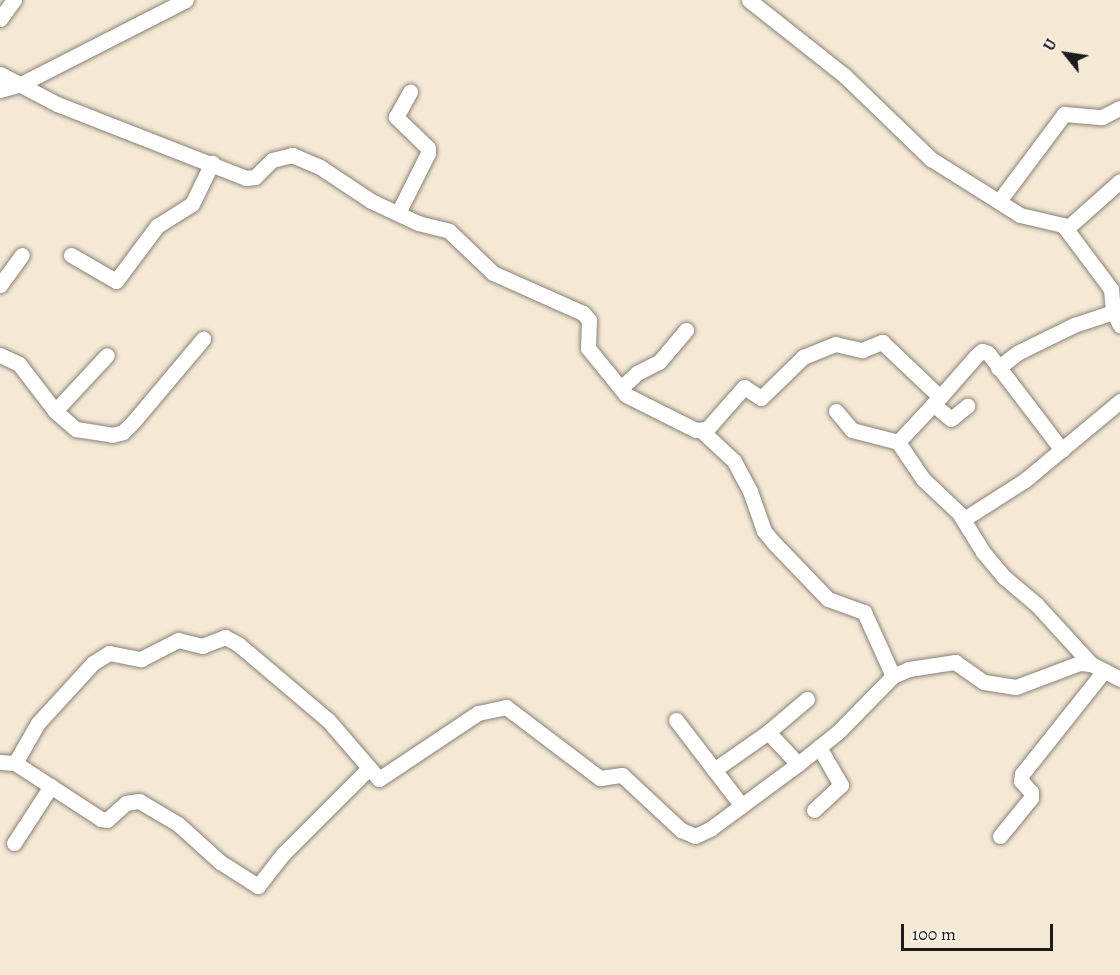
<!DOCTYPE html>
<style>
body{margin:0}
#map{position:relative;width:1120px;height:975px;overflow:hidden;background:#f5e8d5;font-family:Alegreya,serif}
div>[style]{position:absolute}
.roads{filter:drop-shadow(0 0 2px #888278) drop-shadow(0 0 2px #888278)}
.minor>*{height:15px;margin:-7.5px;padding:0 7.5px;transform-origin:7.5px;border-radius:7.5px;background:#fff}
span{translate:-50% -50%;white-space:nowrap;text-align:center;line-height:1.15;-webkit-text-stroke:5px #f7f3e8;paint-order:stroke}
.north{position:absolute;left:1036px;top:24px;width:60px;height:60px;-webkit-text-stroke:4px #f7f3e8;paint-order:stroke;rotate:300deg;font-size:16px;font-weight:700;line-height:24px;text-align:center;color:#1c1c1c}
.north::after{content:'';display:block;margin:auto;width:21px;height:27px;background:#1c1c1c;clip-path:polygon(50% 0,100% 100%,50% 72%,0 100%)}
.scale{position:absolute;left:901px;top:924px;width:152px;height:27px;box-sizing:border-box;border:3px solid #1c1c1c;border-top:0;padding-left:8px;font-size:18px;line-height:21px;white-space:nowrap;color:#1c1c1c;-webkit-text-stroke:4px #f7f3e8;paint-order:stroke}
</style>
<div id="map">
<div class="roads">
<div class="minor">
<div style="left:749px;top:0;width:122px;rotate:38.4deg"></div>
<div style="left:845px;top:76px;width:120px;rotate:44deg"></div>
<div style="left:931px;top:159px;width:105px;rotate:32.2deg"></div>
<div style="left:1020px;top:215px;width:44px;rotate:13.1deg"></div>
<div style="left:1063px;top:225px;width:80px;rotate:53.1deg"></div>
<div style="left:1111px;top:289px;width:23px;rotate:85deg"></div>
<div style="left:1113px;top:312px;width:15px;rotate:62deg"></div>
<div style="left:0;top:19px;width:24px;rotate:-54deg"></div>
<div style="left:0;top:74px;width:64px;rotate:27.8deg"></div>
<div style="left:57px;top:104px;width:203px;rotate:21.4deg"></div>
<div style="left:246px;top:178px;width:9px;rotate:-6deg"></div>
<div style="left:255px;top:177px;width:24px;rotate:-45deg"></div>
<div style="left:272px;top:160px;width:21px;rotate:-14deg"></div>
<div style="left:292px;top:155px;width:30px;rotate:23deg"></div>
<div style="left:320px;top:167px;width:61px;rotate:33.7deg"></div>
<div style="left:371px;top:201px;width:52px;rotate:25.1deg"></div>
<div style="left:418px;top:223px;width:32px;rotate:14deg"></div>
<div style="left:449px;top:231px;width:61px;rotate:43.7deg"></div>
<div style="left:493px;top:273px;width:98px;rotate:24deg"></div>
<div style="left:583px;top:313px;width:9px;rotate:49deg"></div>
<div style="left:589px;top:320px;width:28px;rotate:92deg"></div>
<div style="left:588px;top:348px;width:60px;rotate:51deg"></div>
<div style="left:626px;top:395px;width:78px;rotate:26.6deg"></div>
<div style="left:696px;top:430px;width:11px;rotate:-5deg"></div>
<div style="left:707px;top:429px;width:56px;rotate:-48.6deg"></div>
<div style="left:744px;top:387px;width:20px;rotate:33deg"></div>
<div style="left:761px;top:398px;width:59px;rotate:-44.3deg"></div>
<div style="left:803px;top:357px;width:35px;rotate:-22deg"></div>
<div style="left:835px;top:344px;width:28px;rotate:13deg"></div>
<div style="left:862px;top:350px;width:22px;rotate:-22deg"></div>
<div style="left:882px;top:342px;width:80px;rotate:43.5deg"></div>
<div style="left:940px;top:397px;width:55px;rotate:-48.7deg"></div>
<div style="left:976px;top:356px;width:8px;rotate:-40deg"></div>
<div style="left:982px;top:351px;width:6px;rotate:18deg"></div>
<div style="left:988px;top:353px;width:122px;rotate:52.7deg"></div>
<div style="left:0;top:90px;width:22px;rotate:-16deg"></div>
<div style="left:21px;top:84px;width:185px;rotate:-27deg"></div>
<div style="left:999px;top:201px;width:109px;rotate:-53.2deg"></div>
<div style="left:1064px;top:114px;width:38px;rotate:5deg"></div>
<div style="left:1102px;top:117px;width:20px;rotate:-27deg"></div>
<div style="left:398px;top:213px;width:67px;rotate:-63.4deg"></div>
<div style="left:428px;top:153px;width:5px;rotate:-90deg"></div>
<div style="left:428px;top:148px;width:45px;rotate:-135.9deg"></div>
<div style="left:396px;top:117px;width:29px;rotate:-61deg"></div>
<div style="left:1066px;top:229px;width:72px;rotate:-41.6deg"></div>
<div style="left:71px;top:255px;width:52px;rotate:30deg"></div>
<div style="left:116px;top:281px;width:69px;rotate:-53.3deg"></div>
<div style="left:157px;top:226px;width:41px;rotate:-32.2deg"></div>
<div style="left:192px;top:204px;width:46px;rotate:-64deg"></div>
<div style="left:0;top:285px;width:37px;rotate:-54deg"></div>
<div style="left:0;top:355px;width:21px;rotate:25deg"></div>
<div style="left:19px;top:364px;width:59px;rotate:52.5deg"></div>
<div style="left:55px;top:411px;width:28px;rotate:41deg"></div>
<div style="left:76px;top:429px;width:36px;rotate:9deg"></div>
<div style="left:112px;top:435px;width:11px;rotate:-15deg"></div>
<div style="left:123px;top:432px;width:14px;rotate:-45deg"></div>
<div style="left:133px;top:422px;width:109px;rotate:-49.9deg"></div>
<div style="left:998px;top:368px;width:24px;rotate:-38deg"></div>
<div style="left:1017px;top:353px;width:64px;rotate:-26.2deg"></div>
<div style="left:1074px;top:325px;width:41px;rotate:-18.4deg"></div>
<div style="left:621px;top:388px;width:22px;rotate:-43deg"></div>
<div style="left:637px;top:373px;width:25px;rotate:-27deg"></div>
<div style="left:659px;top:362px;width:42px;rotate:-49.8deg"></div>
<div style="left:933px;top:404px;width:23px;rotate:40deg"></div>
<div style="left:951px;top:419px;width:21px;rotate:-39deg"></div>
<div style="left:55px;top:411px;width:76px;rotate:-47.1deg"></div>
<div style="left:836px;top:411px;width:25px;rotate:50deg"></div>
<div style="left:852px;top:430px;width:48px;rotate:14.6deg"></div>
<div style="left:898px;top:442px;width:45px;rotate:56deg"></div>
<div style="left:923px;top:479px;width:50px;rotate:43.4deg"></div>
<div style="left:959px;top:513px;width:46px;rotate:58.4deg"></div>
<div style="left:983px;top:552px;width:33px;rotate:50deg"></div>
<div style="left:1004px;top:577px;width:43px;rotate:40.3deg"></div>
<div style="left:1037px;top:605px;width:80px;rotate:47.5deg"></div>
<div style="left:702px;top:431px;width:44px;rotate:43.2deg"></div>
<div style="left:734px;top:461px;width:34px;rotate:62deg"></div>
<div style="left:750px;top:491px;width:42px;rotate:70.7deg"></div>
<div style="left:764px;top:531px;width:17px;rotate:50deg"></div>
<div style="left:775px;top:544px;width:76px;rotate:46.1deg"></div>
<div style="left:828px;top:599px;width:38px;rotate:20deg"></div>
<div style="left:864px;top:612px;width:70px;rotate:65.6deg"></div>
<div style="left:898px;top:442px;width:62px;rotate:-47deg"></div>
<div style="left:964px;top:519px;width:72px;rotate:-32.6deg"></div>
<div style="left:1025px;top:480px;width:124px;rotate:-39.7deg"></div>
<div style="left:676px;top:720px;width:108px;rotate:52.5deg"></div>
<div style="left:0;top:762px;width:15px;rotate:4deg"></div>
<div style="left:15px;top:763px;width:46px;rotate:-60.1deg"></div>
<div style="left:38px;top:723px;width:81px;rotate:-47.5deg"></div>
<div style="left:93px;top:663px;width:19px;rotate:-32deg"></div>
<div style="left:109px;top:653px;width:33px;rotate:11deg"></div>
<div style="left:141px;top:659px;width:42px;rotate:-27.2deg"></div>
<div style="left:178px;top:640px;width:25px;rotate:14deg"></div>
<div style="left:202px;top:646px;width:25px;rotate:-21deg"></div>
<div style="left:225px;top:637px;width:15px;rotate:28deg"></div>
<div style="left:238px;top:644px;width:118px;rotate:40.2deg"></div>
<div style="left:328px;top:720px;width:78px;rotate:49.2deg"></div>
<div style="left:379px;top:779px;width:119px;rotate:-33.7deg"></div>
<div style="left:478px;top:713px;width:29px;rotate:-12deg"></div>
<div style="left:506px;top:707px;width:118px;rotate:37.1deg"></div>
<div style="left:600px;top:778px;width:22px;rotate:-8deg"></div>
<div style="left:622px;top:775px;width:81px;rotate:43deg"></div>
<div style="left:681px;top:830px;width:15px;rotate:23deg"></div>
<div style="left:695px;top:836px;width:17px;rotate:-25deg"></div>
<div style="left:710px;top:829px;width:109px;rotate:-36.5deg"></div>
<div style="left:798px;top:764px;width:51px;rotate:-38.7deg"></div>
<div style="left:838px;top:732px;width:78px;rotate:-45.5deg"></div>
<div style="left:893px;top:676px;width:17px;rotate:-24deg"></div>
<div style="left:909px;top:669px;width:47px;rotate:-8.7deg"></div>
<div style="left:955px;top:662px;width:35px;rotate:35deg"></div>
<div style="left:984px;top:682px;width:32px;rotate:9deg"></div>
<div style="left:1016px;top:687px;width:68px;rotate:-20.6deg"></div>
<div style="left:1080px;top:663px;width:11px;rotate:5deg"></div>
<div style="left:1091px;top:664px;width:33px;rotate:27deg"></div>
<div style="left:15px;top:763px;width:103px;rotate:33.1deg"></div>
<div style="left:101px;top:819px;width:6px;rotate:9deg"></div>
<div style="left:107px;top:820px;width:25px;rotate:-42deg"></div>
<div style="left:126px;top:803px;width:13px;rotate:-9deg"></div>
<div style="left:139px;top:801px;width:45px;rotate:30.5deg"></div>
<div style="left:178px;top:824px;width:57px;rotate:42.1deg"></div>
<div style="left:220px;top:862px;width:45px;rotate:32.3deg"></div>
<div style="left:258px;top:886px;width:41px;rotate:-52deg"></div>
<div style="left:283px;top:854px;width:122px;rotate:-45deg"></div>
<div style="left:798px;top:764px;width:44px;rotate:-133.2deg"></div>
<div style="left:768px;top:732px;width:51px;rotate:-40.2deg"></div>
<div style="left:714px;top:770px;width:66px;rotate:-35.1deg"></div>
<div style="left:814px;top:810px;width:37px;rotate:-43deg"></div>
<div style="left:841px;top:785px;width:44px;rotate:-120.1deg"></div>
<div style="left:1000px;top:836px;width:49px;rotate:-50.8deg"></div>
<div style="left:1031px;top:798px;width:6px;rotate:-90deg"></div>
<div style="left:1031px;top:792px;width:15px;rotate:-132deg"></div>
<div style="left:1021px;top:781px;width:7px;rotate:-82deg"></div>
<div style="left:1022px;top:774px;width:132px;rotate:-51.5deg"></div>
<div style="left:14px;top:843px;width:68px;rotate:-57deg"></div>
</div>
</div>
<div class="north">U</div>
<div class="scale">100 m</div>
</div>
